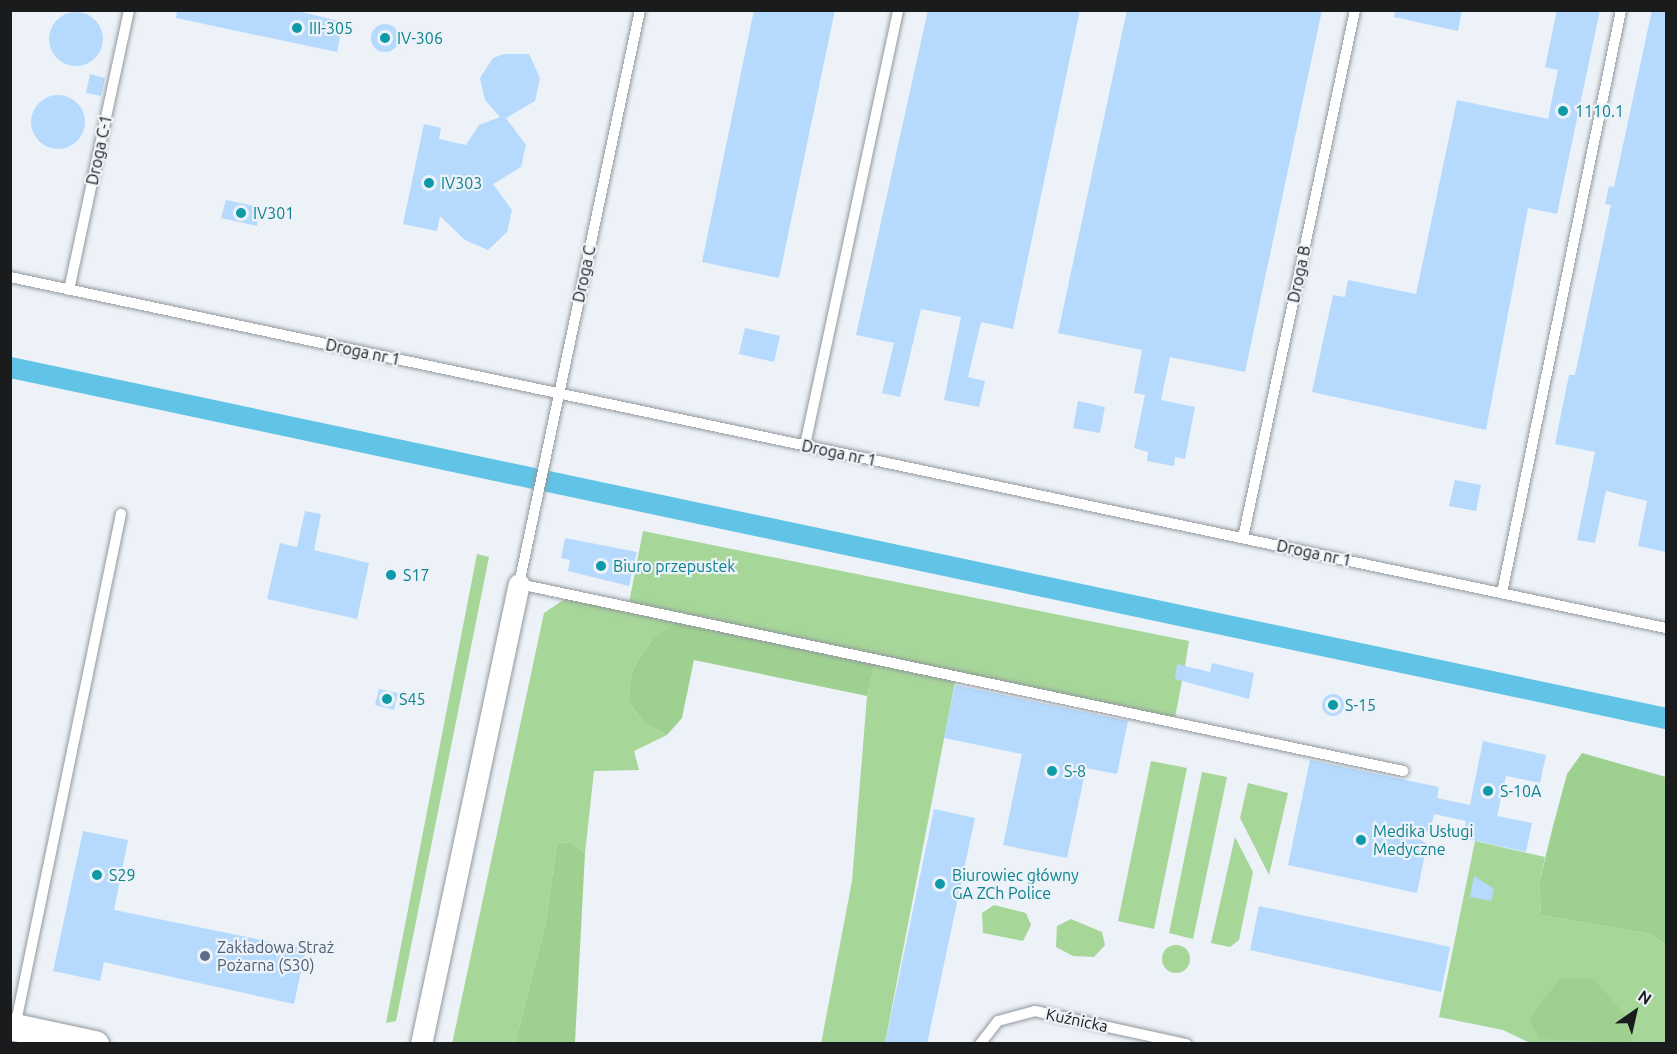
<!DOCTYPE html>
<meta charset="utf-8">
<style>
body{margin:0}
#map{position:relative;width:1677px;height:1054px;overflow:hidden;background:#ecf2f7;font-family:Ubuntu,sans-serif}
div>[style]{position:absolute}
.green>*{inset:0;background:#a7d699}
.round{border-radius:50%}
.forest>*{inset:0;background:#9ed190}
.canal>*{height:21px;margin:-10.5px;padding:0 10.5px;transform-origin:10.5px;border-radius:10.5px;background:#61c3e6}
.building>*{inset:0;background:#b5dafd}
.roads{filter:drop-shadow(0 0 2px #92989d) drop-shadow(0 0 2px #92989d)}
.service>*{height:10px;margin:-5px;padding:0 5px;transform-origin:5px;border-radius:5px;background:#fff}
.minor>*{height:21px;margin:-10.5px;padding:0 10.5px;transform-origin:10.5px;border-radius:10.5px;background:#fff}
.tertiary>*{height:27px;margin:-13.5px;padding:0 13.5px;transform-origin:13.5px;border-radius:13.5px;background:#fff}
.dots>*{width:16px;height:16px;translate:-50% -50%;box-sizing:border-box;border:3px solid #ecf2f7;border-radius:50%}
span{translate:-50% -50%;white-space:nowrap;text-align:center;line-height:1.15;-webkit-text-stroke:4.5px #ecf2f7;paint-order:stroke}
.culture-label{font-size:16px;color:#0d838f}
.left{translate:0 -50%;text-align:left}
.street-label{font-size:16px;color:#191b1d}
.service-label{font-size:16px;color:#4e5e75}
.frame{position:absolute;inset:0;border:12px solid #191b1d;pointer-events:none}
.north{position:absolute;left:1605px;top:982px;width:60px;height:60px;-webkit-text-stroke:4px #ecf2f7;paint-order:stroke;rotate:34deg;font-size:16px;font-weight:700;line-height:24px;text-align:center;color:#191b1d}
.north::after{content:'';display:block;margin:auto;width:21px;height:27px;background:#191b1d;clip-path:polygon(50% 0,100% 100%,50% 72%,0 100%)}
</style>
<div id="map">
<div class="green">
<div style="clip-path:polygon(643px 531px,1189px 641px,1185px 666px,1175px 676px,1182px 681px,1174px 723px,956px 677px,885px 1043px,821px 1044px,852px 881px,867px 696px,876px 660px,652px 640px,633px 668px,628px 700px,644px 723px,667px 735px,634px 751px,639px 770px,594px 771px,585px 853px,569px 842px,557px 843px,545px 926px,515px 1043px,452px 1044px,544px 613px,571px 595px,628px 608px)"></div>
<div style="clip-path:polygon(477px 554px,489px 557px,396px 1021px,386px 1023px)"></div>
<div style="clip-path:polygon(1151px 761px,1187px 768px,1154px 929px,1118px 921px)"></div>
<div style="clip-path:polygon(1202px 772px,1227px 777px,1193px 939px,1169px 933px)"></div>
<div style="clip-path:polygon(1248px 783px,1288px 793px,1269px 875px,1240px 818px)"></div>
<div style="clip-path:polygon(1235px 837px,1253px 872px,1239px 940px,1230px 947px,1211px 943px)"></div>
<div style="clip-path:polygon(1475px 841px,1545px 857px,1539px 884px,1541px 915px,1650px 934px,1666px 945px,1666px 1043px,1530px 1043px,1503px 1030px,1439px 1017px)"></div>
<div style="clip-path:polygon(994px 905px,1026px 913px,1031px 925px,1023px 941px,983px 933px,982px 913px)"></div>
<div style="clip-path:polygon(1071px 919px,1102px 932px,1105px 945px,1094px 957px,1073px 956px,1056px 947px,1057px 926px)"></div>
<div class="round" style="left:1162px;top:945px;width:28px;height:28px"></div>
</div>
<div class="forest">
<div style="clip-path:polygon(681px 619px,876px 660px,867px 696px,694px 660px,682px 718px,667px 735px,644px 723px,628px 700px,633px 668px,652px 640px)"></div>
<div style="clip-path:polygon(1582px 753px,1666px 777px,1666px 945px,1650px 934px,1541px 915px,1539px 884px,1552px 830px,1567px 774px)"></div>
<div style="clip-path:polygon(569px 842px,585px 853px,575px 1043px,515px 1043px,545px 926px,557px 843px)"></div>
<div style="clip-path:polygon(1560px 978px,1593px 978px,1631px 1022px,1632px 1043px,1540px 1039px,1529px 1020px)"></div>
</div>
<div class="canal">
<div style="left:10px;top:367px;width:1693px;rotate:11.97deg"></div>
</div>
<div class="building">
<div style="clip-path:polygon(177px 10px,293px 10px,343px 22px,337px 52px,176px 18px)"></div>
<div style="clip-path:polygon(754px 10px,835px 10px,779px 278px,702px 262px)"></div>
<div style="clip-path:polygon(928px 10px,1080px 10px,1013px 329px,981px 322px,968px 377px,985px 381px,979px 407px,944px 400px,961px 317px,921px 309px,900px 397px,882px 393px,894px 343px,856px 335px)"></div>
<div style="clip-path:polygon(1127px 10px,1322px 10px,1245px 372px,1170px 357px,1161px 400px,1195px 407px,1185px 459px,1175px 457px,1174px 466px,1147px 461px,1148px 452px,1134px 448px,1145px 395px,1134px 393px,1142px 350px,1058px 333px)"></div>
<div style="clip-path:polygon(1395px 10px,1462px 10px,1458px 31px,1394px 17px)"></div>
<div style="clip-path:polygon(1557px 10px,1600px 10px,1557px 214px,1528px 208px,1486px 430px,1312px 392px,1333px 295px,1345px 297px,1348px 280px,1416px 294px,1457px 100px,1548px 119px,1558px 70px,1545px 67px)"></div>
<div style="clip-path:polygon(1652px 10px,1666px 10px,1666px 552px,1638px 546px,1647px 501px,1606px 491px,1595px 543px,1577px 540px,1595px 452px,1555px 444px,1569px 375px,1575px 375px,1611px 205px,1605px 204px,1609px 186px,1614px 187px)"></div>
<div class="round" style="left:49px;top:12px;width:54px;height:54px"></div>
<div class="round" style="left:371px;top:24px;width:28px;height:28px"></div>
<div style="clip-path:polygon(504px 54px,529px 54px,540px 78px,535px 101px,506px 118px,526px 145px,521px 167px,493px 184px,512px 210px,507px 232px,488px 250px,465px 240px,440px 216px,437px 231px,403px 224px,424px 124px,441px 128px,439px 139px,466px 145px,479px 125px,500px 117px,485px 100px,480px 78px,493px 58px)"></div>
<div style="clip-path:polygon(90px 74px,105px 78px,101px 96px,86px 93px)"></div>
<div class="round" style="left:31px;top:95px;width:54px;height:54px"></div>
<div style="clip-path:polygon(226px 200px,260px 207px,257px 226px,221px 218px)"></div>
<div style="clip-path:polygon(745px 328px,780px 336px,774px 362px,739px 354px)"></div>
<div style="clip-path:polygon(1078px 401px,1105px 407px,1100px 433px,1073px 428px)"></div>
<div style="clip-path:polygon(1455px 480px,1481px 485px,1476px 511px,1449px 506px)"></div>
<div style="clip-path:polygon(305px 511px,321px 514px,314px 550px,369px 563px,357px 619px,267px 599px,280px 543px,297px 547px)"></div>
<div style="clip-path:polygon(565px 538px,637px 552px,629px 586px,568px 571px,570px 560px,561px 558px)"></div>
<div style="clip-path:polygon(1212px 663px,1254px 673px,1249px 699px,1175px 679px,1177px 664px,1210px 672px)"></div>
<div style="clip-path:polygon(955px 685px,1128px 721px,1117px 774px,1086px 768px,1067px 858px,1003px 845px,1022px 754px,944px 738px)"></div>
<div style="clip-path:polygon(379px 689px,398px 693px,394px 710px,375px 705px)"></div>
<div class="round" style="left:1322px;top:694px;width:22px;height:22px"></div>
<div style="clip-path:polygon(1483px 741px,1546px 755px,1540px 783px,1506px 776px,1497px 816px,1532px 823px,1526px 852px,1463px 838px,1466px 821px,1434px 814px,1430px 832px,1400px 826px,1427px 844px,1417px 893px,1288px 865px,1310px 760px,1439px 787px,1437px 798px,1470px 805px)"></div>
<div style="clip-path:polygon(934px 809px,975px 818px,927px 1044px,885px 1044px)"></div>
<div style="clip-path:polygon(83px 831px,128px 840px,114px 910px,306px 949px,294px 1004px,104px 962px,100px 981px,53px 971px)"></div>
<div style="clip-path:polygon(1474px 876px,1494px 889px,1491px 901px,1470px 897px)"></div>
<div style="clip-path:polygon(1259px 906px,1450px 947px,1441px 992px,1250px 950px)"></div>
</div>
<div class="roads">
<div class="service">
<div style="left:640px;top:10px;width:587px;rotate:101.9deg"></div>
<div style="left:519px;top:584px;width:904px;rotate:11.94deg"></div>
<div style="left:10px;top:277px;width:1693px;rotate:11.97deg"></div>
<div style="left:69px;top:290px;width:286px;rotate:-77.9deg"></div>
<div style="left:805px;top:445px;width:445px;rotate:-77.9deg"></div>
<div style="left:1243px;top:538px;width:540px;rotate:-78.02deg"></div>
<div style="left:1502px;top:593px;width:595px;rotate:-78.46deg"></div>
<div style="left:15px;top:1027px;width:524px;rotate:-78.33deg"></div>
<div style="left:980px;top:1044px;width:29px;rotate:-52deg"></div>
<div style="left:998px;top:1021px;width:38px;rotate:-15deg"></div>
<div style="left:1035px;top:1011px;width:155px;rotate:12.3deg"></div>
</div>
<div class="minor">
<div style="left:421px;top:1044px;width:470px;rotate:-78deg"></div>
</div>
<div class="tertiary">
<div style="left:10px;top:1026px;width:87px;rotate:12deg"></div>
</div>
</div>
<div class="dots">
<div style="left:297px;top:28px;background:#0f9aa8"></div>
<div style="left:385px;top:38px;background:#0f9aa8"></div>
<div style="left:1563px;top:111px;background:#0f9aa8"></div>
<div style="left:429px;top:183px;background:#0f9aa8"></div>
<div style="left:241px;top:213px;background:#0f9aa8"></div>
<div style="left:601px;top:566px;background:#0f9aa8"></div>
<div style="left:391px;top:575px;background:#0f9aa8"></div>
<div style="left:387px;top:699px;background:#0f9aa8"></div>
<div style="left:1333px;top:705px;background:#0f9aa8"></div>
<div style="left:1052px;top:771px;background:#0f9aa8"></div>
<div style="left:1488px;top:791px;background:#0f9aa8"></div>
<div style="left:1361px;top:840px;background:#0f9aa8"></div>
<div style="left:97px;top:875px;background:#0f9aa8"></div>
<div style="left:940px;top:884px;background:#0f9aa8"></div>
<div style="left:205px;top:956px;background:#5c6f8a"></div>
</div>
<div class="culture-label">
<span class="left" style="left:309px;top:28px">III-305</span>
<span class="left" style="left:397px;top:38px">IV-306</span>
<span class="left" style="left:1575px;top:111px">1110.1</span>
<span class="left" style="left:441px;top:183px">IV303</span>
<span class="left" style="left:253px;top:213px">IV301</span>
<span class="left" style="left:613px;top:566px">Biuro przepustek</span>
<span class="left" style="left:403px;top:575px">S17</span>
<span class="left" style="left:399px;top:699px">S45</span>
<span class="left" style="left:1345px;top:705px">S-15</span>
<span class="left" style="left:1064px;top:771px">S-8</span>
<span class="left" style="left:1500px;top:791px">S-10A</span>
<span class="left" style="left:1373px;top:840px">Medika Usługi<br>Medyczne</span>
<span class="left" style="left:109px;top:875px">S29</span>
<span class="left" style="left:952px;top:884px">Biurowiec główny<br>GA ZCh Police</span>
</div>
<div class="street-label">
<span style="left:99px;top:150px;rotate:-78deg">Droga C-1</span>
<span style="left:584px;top:274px;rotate:-78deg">Droga C</span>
<span style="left:1299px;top:274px;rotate:-78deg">Droga B</span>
<span style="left:363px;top:352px;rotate:12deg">Droga nr 1</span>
<span style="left:839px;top:453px;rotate:12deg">Droga nr 1</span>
<span style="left:1314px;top:553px;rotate:12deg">Droga nr 1</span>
<span style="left:1077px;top:1020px;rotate:12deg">Kuźnicka</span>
</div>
<div class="service-label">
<span class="left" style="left:217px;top:956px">Zakładowa Straż<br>Pożarna (S30)</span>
</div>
<div class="frame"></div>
<div class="north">N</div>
</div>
